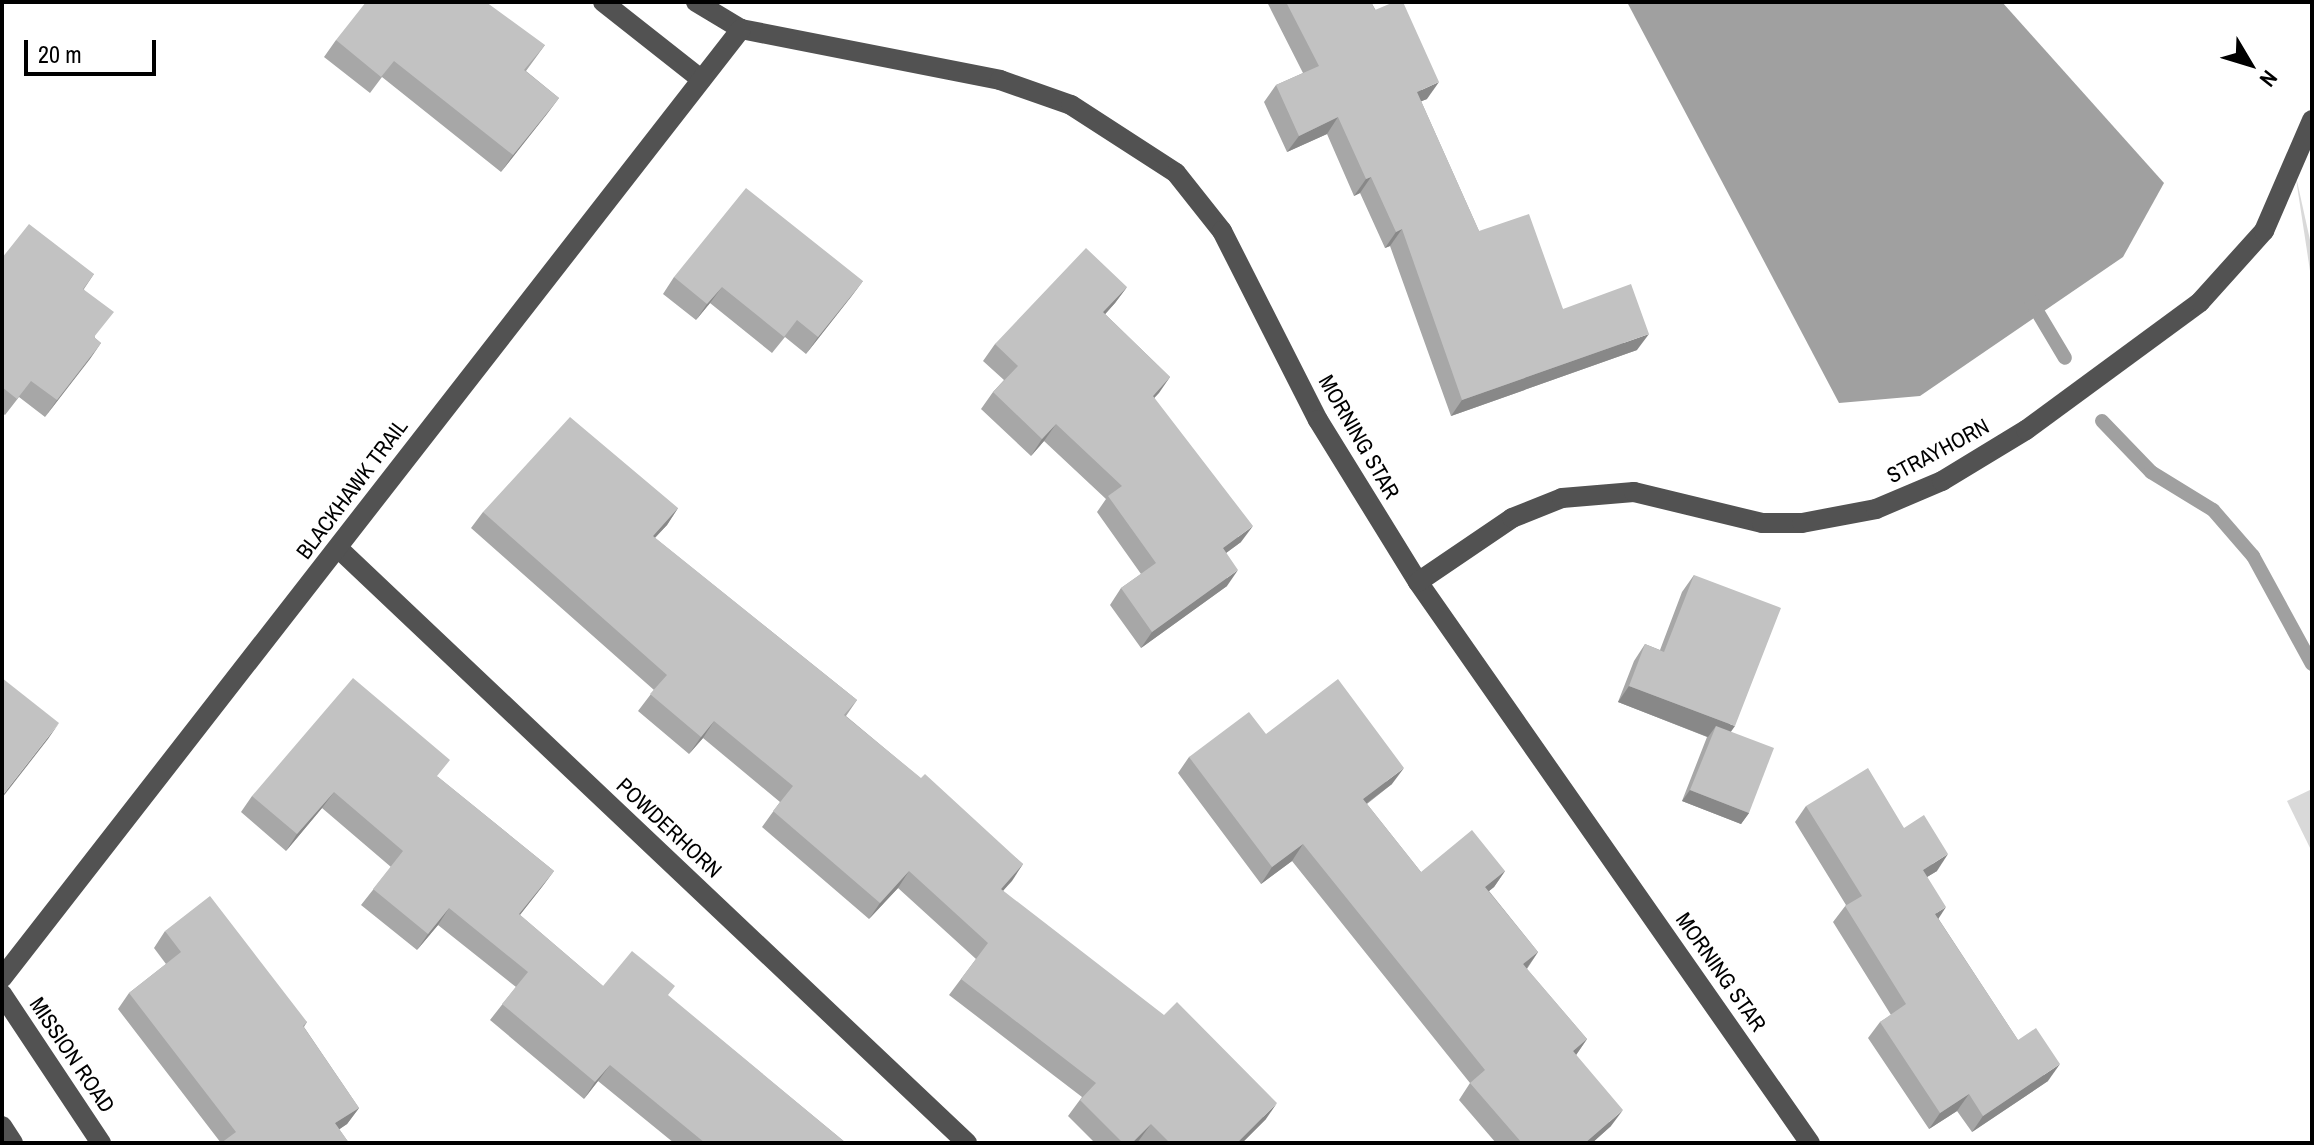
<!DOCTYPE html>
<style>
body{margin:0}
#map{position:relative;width:2314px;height:1145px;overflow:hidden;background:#fff;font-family:"Archivo Narrow",sans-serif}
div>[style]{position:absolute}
.green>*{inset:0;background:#d9d9d9}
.water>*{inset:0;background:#a0a0a0}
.stream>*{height:14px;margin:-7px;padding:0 7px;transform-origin:7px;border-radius:7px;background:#a0a0a0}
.minor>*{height:20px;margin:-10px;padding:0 10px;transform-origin:10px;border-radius:10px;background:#525252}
.wall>*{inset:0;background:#a7a7a7}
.shaded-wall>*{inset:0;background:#888}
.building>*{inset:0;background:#c2c2c2}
span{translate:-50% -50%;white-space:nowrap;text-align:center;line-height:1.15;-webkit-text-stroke:7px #fff;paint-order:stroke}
.street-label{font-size:22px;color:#000}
.frame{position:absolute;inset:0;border:4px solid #000;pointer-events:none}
.north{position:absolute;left:2210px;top:24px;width:80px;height:80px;-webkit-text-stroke:6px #fff;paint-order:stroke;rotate:128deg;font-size:22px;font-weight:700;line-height:32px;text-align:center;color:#000}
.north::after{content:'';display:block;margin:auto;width:28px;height:36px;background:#000;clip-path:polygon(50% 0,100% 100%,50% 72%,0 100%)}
.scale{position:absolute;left:24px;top:40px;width:132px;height:36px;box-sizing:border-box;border:4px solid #000;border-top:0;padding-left:10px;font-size:24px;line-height:28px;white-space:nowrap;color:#000;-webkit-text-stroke:6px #fff;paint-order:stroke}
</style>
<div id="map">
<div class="green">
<div style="clip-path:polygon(2295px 172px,2312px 249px,2312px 284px)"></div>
<div style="clip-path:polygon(2312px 789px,2312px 852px,2287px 801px)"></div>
</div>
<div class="water">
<div style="clip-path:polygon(1627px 2px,2002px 2px,2164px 183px,2123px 257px,1920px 396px,1839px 403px)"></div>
</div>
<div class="stream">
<div style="left:2031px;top:301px;width:66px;rotate:59.2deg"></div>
<div style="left:2102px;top:421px;width:71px;rotate:46.1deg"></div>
<div style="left:2151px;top:472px;width:73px;rotate:31.5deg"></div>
<div style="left:2213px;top:510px;width:61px;rotate:49deg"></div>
<div style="left:2253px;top:556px;width:123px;rotate:61.4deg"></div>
</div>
<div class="minor">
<div style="left:603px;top:2px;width:125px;rotate:38.2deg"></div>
<div style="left:696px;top:2px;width:52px;rotate:31deg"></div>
<div style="left:741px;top:29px;width:264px;rotate:11.1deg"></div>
<div style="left:1000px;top:80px;width:75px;rotate:19.4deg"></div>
<div style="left:1071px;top:105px;width:125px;rotate:32.9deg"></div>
<div style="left:1176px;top:173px;width:74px;rotate:51.6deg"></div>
<div style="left:1222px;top:231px;width:212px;rotate:63.1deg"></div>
<div style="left:1318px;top:420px;width:190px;rotate:58.3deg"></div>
<div style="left:1418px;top:582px;width:684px;rotate:55.06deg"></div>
<div style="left:338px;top:548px;width:866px;rotate:43.41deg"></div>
<div style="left:1418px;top:582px;width:114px;rotate:-34.2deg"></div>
<div style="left:1512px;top:518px;width:54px;rotate:-21.8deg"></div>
<div style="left:1562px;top:498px;width:72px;rotate:-4.8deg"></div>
<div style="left:1634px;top:492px;width:132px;rotate:13.6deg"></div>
<div style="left:1762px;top:523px;width:40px"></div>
<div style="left:1802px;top:523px;width:75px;rotate:-10.7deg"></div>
<div style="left:1876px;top:509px;width:72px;rotate:-23deg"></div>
<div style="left:1942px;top:481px;width:98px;rotate:-31.3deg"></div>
<div style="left:2026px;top:430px;width:216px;rotate:-36.3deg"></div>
<div style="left:2200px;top:302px;width:96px;rotate:-48deg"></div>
<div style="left:2264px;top:231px;width:121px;rotate:-66.6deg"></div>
<div style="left:2px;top:978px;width:1203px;rotate:-52.09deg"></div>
<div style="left:2px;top:994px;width:179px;rotate:56.4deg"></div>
<div style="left:2px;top:1126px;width:20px;rotate:57deg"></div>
</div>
<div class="wall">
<div style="clip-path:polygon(1267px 2px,1371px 2px,1427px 99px,1421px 101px,1479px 231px,1563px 309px,1637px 350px,1451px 416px,1390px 246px,1385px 248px,1360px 193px,1354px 196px,1327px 134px,1287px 152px,1264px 102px,1276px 85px,1303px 73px)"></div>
<div style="clip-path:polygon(336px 40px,545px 45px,526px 71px,559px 98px,501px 172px,382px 77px,370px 93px,324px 57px)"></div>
<div style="clip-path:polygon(2px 258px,94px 274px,84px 289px,95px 338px,101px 343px,45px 417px,19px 397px,5px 415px,2px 413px)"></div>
<div style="clip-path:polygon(674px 277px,863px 281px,806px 354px,785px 337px,772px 353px,710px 303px,696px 320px,663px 294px)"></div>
<div style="clip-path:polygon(1127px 287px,1115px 303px,1105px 314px,1170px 377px,1154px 398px,1241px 542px,1226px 553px,1227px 586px,1141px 648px,1110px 605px,1121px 588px,1141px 574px,1097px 512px,1106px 499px,1044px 441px,1031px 456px,981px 409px,993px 392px,1004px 380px,983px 361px,995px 344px)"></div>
<div style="clip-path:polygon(678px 508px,667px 525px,655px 538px,857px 700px,846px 716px,1023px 864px,1003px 891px,1266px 1119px,1242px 1143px,1142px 1143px,1139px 1141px,1137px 1143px,1095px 1143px,1068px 1116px,1082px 1097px,949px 995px,976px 959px,898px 888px,869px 919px,762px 827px,780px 802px,703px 738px,689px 754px,638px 711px,654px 690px,471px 528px,483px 512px)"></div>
<div style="clip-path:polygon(1694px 575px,1731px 732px,1749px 813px,1741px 824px,1682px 801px,1707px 737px,1618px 702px,1634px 661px,1645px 644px,1660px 650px,1682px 592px)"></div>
<div style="clip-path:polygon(1266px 734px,1392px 784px,1367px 804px,1421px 872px,1505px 871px,1494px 887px,1489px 891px,1538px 952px,1527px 969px,1587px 1039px,1576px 1055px,1611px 1126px,1592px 1143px,1496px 1143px,1459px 1100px,1470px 1083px,1292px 861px,1261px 884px,1178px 773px,1189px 757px)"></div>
<div style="clip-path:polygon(438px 777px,554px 871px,520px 915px,603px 986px,668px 996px,846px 1143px,674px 1143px,598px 1081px,584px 1099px,490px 1020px,516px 987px,438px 925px,417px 950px,361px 905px,391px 867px,322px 808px,286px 851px,241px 812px,252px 796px)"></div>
<div style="clip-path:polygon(1806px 806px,1904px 828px,1937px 871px,1927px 877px,1938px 918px,2018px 1040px,2048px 1081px,1972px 1132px,1957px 1111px,1929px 1129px,1868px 1038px,1880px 1022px,1891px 1015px,1833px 922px,1846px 905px,1795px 822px)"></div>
<div style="clip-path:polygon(165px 931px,307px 1022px,304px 1027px,359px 1108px,347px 1124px,339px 1129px,349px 1143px,221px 1143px,118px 1009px,129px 993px,166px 964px,154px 948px)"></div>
</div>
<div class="shaded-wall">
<div style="clip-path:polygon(1439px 82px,1427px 99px,1405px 108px,1417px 92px)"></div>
<div style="clip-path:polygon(559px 98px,547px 114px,501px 172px,513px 155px)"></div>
<div style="clip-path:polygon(1338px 117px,1327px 134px,1287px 152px,1299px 136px)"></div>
<div style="clip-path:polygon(1371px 177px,1360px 193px,1354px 196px,1366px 179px)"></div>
<div style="clip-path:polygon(1402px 229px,1390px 246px,1385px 248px,1396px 232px)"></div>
<div style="clip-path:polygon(863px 281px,851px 297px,806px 354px,818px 337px)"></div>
<div style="clip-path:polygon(722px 287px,710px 303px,696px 320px,707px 304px)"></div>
<div style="clip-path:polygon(1127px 287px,1115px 303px,1092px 329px,1103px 312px)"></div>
<div style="clip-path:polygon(1649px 334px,1637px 350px,1451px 416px,1462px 400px)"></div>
<div style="clip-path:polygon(101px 343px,90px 359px,45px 417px,57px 400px)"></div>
<div style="clip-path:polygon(1170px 377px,1159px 393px,1141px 412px,1153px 396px)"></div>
<div style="clip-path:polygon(1056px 424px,1044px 441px,1031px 456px,1042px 439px)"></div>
<div style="clip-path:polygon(678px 508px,667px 525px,641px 552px,653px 536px)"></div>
<div style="clip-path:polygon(1253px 526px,1241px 542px,1211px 564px,1223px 548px)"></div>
<div style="clip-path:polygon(1238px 570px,1227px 586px,1141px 648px,1152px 632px)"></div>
<div style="clip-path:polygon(1629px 686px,1735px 726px,1723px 743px,1716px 726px,1708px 737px,1618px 702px)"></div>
<div style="clip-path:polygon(714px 721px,703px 738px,689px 754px,701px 737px)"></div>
<div style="clip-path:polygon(59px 723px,48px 739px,2px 798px,2px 796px)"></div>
<div style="clip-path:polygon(1404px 768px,1392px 784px,1351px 815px,1363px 799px)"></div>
<div style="clip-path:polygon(1690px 790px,1749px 813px,1741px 824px,1682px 801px)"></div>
<div style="clip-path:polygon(334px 792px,322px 808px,286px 851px,297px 834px)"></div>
<div style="clip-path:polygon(1303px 844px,1292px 861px,1261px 884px,1272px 867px)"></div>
<div style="clip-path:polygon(1948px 854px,1937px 871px,1912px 886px,1923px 870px)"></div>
<div style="clip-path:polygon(1023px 864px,1012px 881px,989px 906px,1001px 889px)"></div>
<div style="clip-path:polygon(554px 871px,542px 887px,507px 931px,519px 914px)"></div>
<div style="clip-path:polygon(909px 871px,898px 888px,869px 919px,880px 903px)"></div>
<div style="clip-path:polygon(1505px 871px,1494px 887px,1474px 903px,1485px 887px)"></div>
<div style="clip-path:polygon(1946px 907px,1935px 924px,1935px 914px)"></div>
<div style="clip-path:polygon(449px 908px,438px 925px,417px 950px,428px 934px)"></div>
<div style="clip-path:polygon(1538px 952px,1526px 969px,1523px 964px)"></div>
<div style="clip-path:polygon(1587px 1039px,1576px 1055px,1573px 1051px)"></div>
<div style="clip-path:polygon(2060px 1064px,2048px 1081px,1972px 1132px,1983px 1116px)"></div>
<div style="clip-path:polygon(610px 1065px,598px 1081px,584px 1099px,595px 1082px)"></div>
<div style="clip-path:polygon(1969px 1094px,1957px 1111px,1929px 1129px,1940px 1113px)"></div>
<div style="clip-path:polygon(1277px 1103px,1266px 1119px,1242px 1143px,1237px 1143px)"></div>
<div style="clip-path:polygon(359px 1108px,347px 1124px,324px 1140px,335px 1123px)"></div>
<div style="clip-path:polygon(1623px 1110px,1611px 1126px,1592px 1143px,1585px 1143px)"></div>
<div style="clip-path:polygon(1151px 1124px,1137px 1143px,1132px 1143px)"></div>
</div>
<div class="building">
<div style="clip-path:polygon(366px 2px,486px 2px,545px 45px,524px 70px,559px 98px,513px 155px,394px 61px,381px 77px,336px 40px)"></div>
<div style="clip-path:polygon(1286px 2px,1371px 2px,1375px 10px,1394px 2px,1403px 2px,1439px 82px,1417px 92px,1479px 231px,1529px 214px,1563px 309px,1631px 284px,1649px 334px,1462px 400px,1402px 229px,1396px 232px,1371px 177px,1366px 179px,1338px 117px,1299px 136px,1276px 85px,1319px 66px)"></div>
<div style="clip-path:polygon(746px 188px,863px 281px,818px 337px,797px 320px,784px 337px,722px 287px,707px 304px,674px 277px)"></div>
<div style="clip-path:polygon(29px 224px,94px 274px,83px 289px,114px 312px,94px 337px,101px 343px,57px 400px,31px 381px,17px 399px,2px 387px,2px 258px)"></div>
<div style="clip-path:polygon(1086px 248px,1127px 287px,1103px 312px,1170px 377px,1153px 396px,1253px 526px,1223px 548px,1238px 570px,1152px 632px,1121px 588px,1156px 563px,1108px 496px,1122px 486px,1056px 424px,1042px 439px,993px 392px,1018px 366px,995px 344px)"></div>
<div style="clip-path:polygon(570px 417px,678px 508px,653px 536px,857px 700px,844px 715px,921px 778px,925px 774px,1023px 864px,1001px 889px,1164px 1015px,1177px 1002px,1277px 1103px,1237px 1143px,1170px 1143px,1151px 1124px,1132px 1143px,1123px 1143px,1080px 1100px,1096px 1083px,961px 979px,988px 943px,909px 871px,880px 903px,773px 811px,793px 786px,714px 721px,701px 737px,650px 694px,667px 675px,483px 512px)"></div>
<div style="clip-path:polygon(1694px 575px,1781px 608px,1735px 726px,1629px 686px,1645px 644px,1664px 652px)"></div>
<div style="clip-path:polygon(2px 678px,59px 723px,2px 796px)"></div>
<div style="clip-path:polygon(353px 678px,450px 760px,437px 776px,554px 871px,519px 914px,603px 986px,632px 951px,675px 986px,668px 995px,846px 1143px,705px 1143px,610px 1065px,595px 1082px,502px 1004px,528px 972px,449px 908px,428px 934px,373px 889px,403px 851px,334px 792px,297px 834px,252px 796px)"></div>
<div style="clip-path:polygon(1338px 679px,1404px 768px,1363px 799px,1421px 872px,1472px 830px,1505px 871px,1485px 887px,1538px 952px,1523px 964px,1587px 1039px,1573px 1051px,1623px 1110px,1585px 1143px,1522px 1143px,1470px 1083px,1485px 1070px,1303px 844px,1272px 867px,1189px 757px,1249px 712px,1266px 734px)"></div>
<div style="clip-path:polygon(1716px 726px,1774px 748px,1749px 813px,1690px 790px)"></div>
<div style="clip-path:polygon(1868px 768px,1904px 828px,1924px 815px,1948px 854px,1923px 870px,1946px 907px,1935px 914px,2018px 1040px,2036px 1028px,2060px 1064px,1983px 1116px,1969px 1094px,1940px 1113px,1880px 1022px,1906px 1004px,1845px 906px,1862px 896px,1806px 806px)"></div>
<div style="clip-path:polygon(210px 896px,307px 1022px,303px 1026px,359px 1108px,335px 1123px,349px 1143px,221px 1143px,236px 1132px,129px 993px,181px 952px,165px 931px)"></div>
</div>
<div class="street-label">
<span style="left:1359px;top:437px;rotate:60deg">MORNING STAR</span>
<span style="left:1938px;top:451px;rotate:-28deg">STRAYHORN</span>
<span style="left:352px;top:489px;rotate:-53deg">BLACKHAWK TRAIL</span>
<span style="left:669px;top:828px;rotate:43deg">POWDERHORN</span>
<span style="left:1721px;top:972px;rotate:55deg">MORNING STAR</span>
<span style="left:72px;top:1055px;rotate:56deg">MISSION ROAD</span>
</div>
<div class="frame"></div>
<div class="north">N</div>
<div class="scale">20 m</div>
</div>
